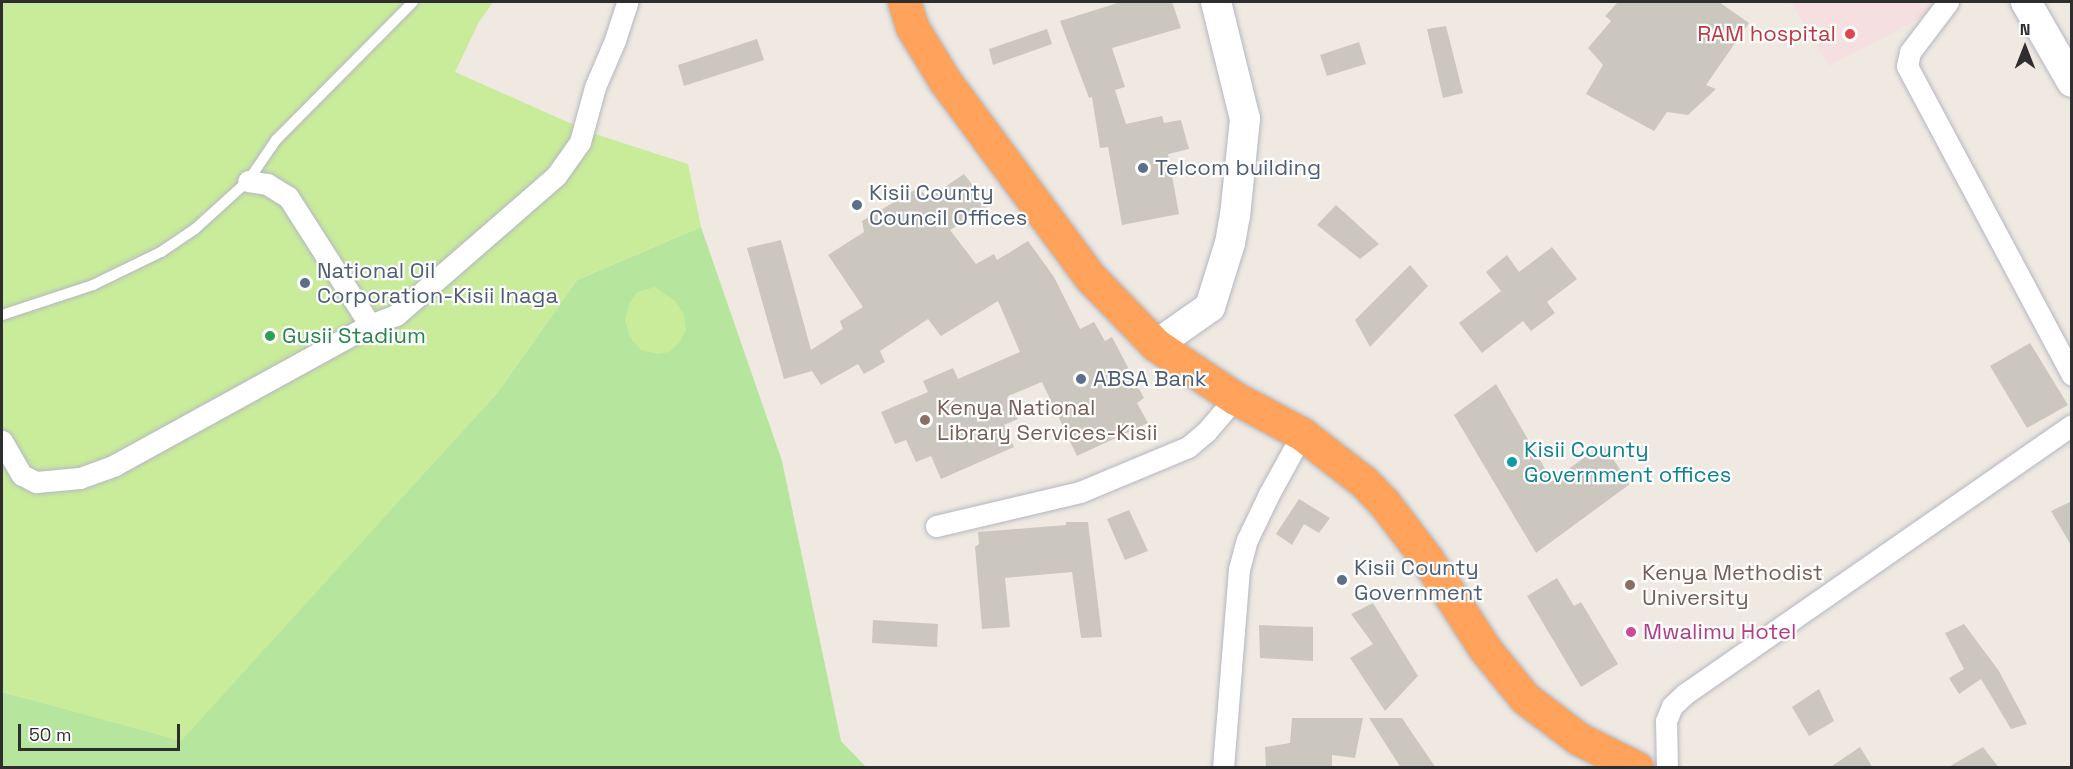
<!DOCTYPE html>
<style>
body{margin:0}
#map{position:relative;width:2073px;height:769px;overflow:hidden;background:#efe9e1;font-family:"Space Grotesk",sans-serif}
div>[style]{position:absolute}
.medical>*{inset:0;background:#f5dfe0}
.green>*{inset:0;background:#b6e59e}
.pitch>*{inset:0;background:#c9ec9a}
.building>*{inset:0;background:#cbc7bf}
.roads{filter:drop-shadow(0 0 2px #b4b7c1) drop-shadow(0 0 2px #b4b7c1)}
.lane>*{height:10px;margin:-5px;padding:0 5px;transform-origin:5px;border-radius:5px;background:#fff}
.street>*{height:21px;margin:-10.5px;padding:0 10.5px;transform-origin:10.5px;border-radius:10.5px;background:#fff}
.secondary>*{height:30px;margin:-15px;padding:0 15px;transform-origin:15px;border-radius:15px;background:#fff}
.highway>*{height:33px;margin:-16.5px;padding:0 16.5px;transform-origin:16.5px;border-radius:16.5px;background:#ffa35c}
.dots>*{width:16px;height:16px;translate:-50% -50%;box-sizing:border-box;border:3px solid #fff;border-radius:50%}
span{translate:-50% -50%;white-space:nowrap;text-align:center;line-height:1.15;-webkit-text-stroke:4.5px #fff;paint-order:stroke}
.health-label{font-size:22px;color:#be3a42}
.right{translate:-100% -50%;text-align:right}
.service-label{font-size:22px;color:#4e5e75}
.left{translate:0 -50%;text-align:left}
.leisure-label{font-size:22px;color:#27864d}
.education-label{font-size:22px;color:#785e54}
.culture-label{font-size:22px;color:#0d838f}
.hotel-label{font-size:22px;color:#b23c85}
.frame{position:absolute;inset:0;border:3px solid #2e2e2e;pointer-events:none}
.north{position:absolute;left:1995px;top:18px;width:60px;height:60px;-webkit-text-stroke:4px #fff;paint-order:stroke;rotate:0deg;font-size:16px;font-weight:700;line-height:24px;text-align:center;color:#2e2e2e}
.north::after{content:'';display:block;margin:auto;width:21px;height:27px;background:#2e2e2e;clip-path:polygon(50% 0,100% 100%,50% 72%,0 100%)}
.scale{position:absolute;left:18px;top:724px;width:162px;height:27px;box-sizing:border-box;border:3px solid #2e2e2e;border-top:0;padding-left:8px;font-size:18px;line-height:21px;white-space:nowrap;color:#2e2e2e;-webkit-text-stroke:4px #fff;paint-order:stroke}
</style>
<div id="map">
<div class="medical">
<div style="clip-path:polygon(1791px 2px,1951px 2px,1829px 66px)"></div>
</div>
<div class="green">
<div style="clip-path:polygon(701px 227px,782px 461px,841px 741px,866px 767px,2px 767px,2px 692px,181px 740px,498px 392px,577px 280px)"></div>
</div>
<div class="pitch">
<div style="clip-path:polygon(2px 2px,493px 2px,479px 22px,455px 72px,592px 133px,688px 164px,701px 227px,577px 280px,498px 392px,181px 741px,2px 692px)"></div>
<div style="clip-path:polygon(655px 287px,675px 301px,684px 314px,686px 330px,679px 343px,669px 352px,657px 354px,641px 350px,630px 337px,625px 320px,629px 304px,637px 292px)"></div>
</div>
<div class="building">
<div style="clip-path:polygon(1121px 2px,1172px 2px,1181px 28px,1112px 48px,1125px 87px,1115px 90px,1126px 124px,1162px 116px,1164px 123px,1181px 120px,1189px 149px,1168px 154px,1179px 214px,1122px 225px,1108px 147px,1100px 148px,1092px 97px,1089px 98px,1060px 21px)"></div>
<div style="clip-path:polygon(1618px 2px,1719px 2px,1749px 23px,1706px 85px,1716px 89px,1688px 115px,1667px 112px,1654px 131px,1586px 94px,1603px 65px,1588px 48px,1611px 21px,1605px 16px)"></div>
<div style="clip-path:polygon(1446px 26px,1463px 93px,1443px 98px,1427px 29px)"></div>
<div style="clip-path:polygon(1047px 29px,1052px 44px,993px 65px,989px 49px)"></div>
<div style="clip-path:polygon(757px 39px,764px 60px,684px 86px,678px 65px)"></div>
<div style="clip-path:polygon(1359px 42px,1366px 64px,1327px 76px,1320px 55px)"></div>
<div style="clip-path:polygon(964px 174px,989px 206px,950px 230px,976px 264px,994px 254px,997px 260px,1028px 241px,1054px 277px,1080px 329px,1094px 322px,1105px 341px,1112px 337px,1144px 398px,1137px 403px,1148px 423px,1077px 456px,1042px 382px,1008px 396px,1018px 419px,1004px 425px,1014px 447px,941px 479px,931px 456px,916px 462px,906px 440px,895px 444px,881px 412px,928px 392px,923px 381px,953px 368px,958px 379px,1020px 352px,998px 301px,941px 336px,928px 319px,880px 351px,885px 362px,864px 374px,858px 364px,821px 385px,812px 371px,784px 379px,747px 248px,781px 240px,811px 350px,843px 329px,840px 321px,863px 307px,828px 255px,864px 232px,862px 221px,918px 188px,929px 198px)"></div>
<div style="clip-path:polygon(1336px 205px,1379px 244px,1360px 259px,1317px 225px)"></div>
<div style="clip-path:polygon(1552px 247px,1577px 279px,1547px 302px,1555px 313px,1531px 331px,1523px 321px,1482px 353px,1459px 323px,1501px 291px,1486px 272px,1507px 255px,1519px 272px)"></div>
<div style="clip-path:polygon(1410px 265px,1428px 286px,1370px 347px,1355px 320px)"></div>
<div style="clip-path:polygon(2030px 343px,2068px 405px,2027px 428px,1990px 366px)"></div>
<div style="clip-path:polygon(1496px 384px,1552px 481px,1603px 444px,1630px 484px,1536px 553px,1454px 415px)"></div>
<div style="clip-path:polygon(1299px 499px,1330px 518px,1319px 533px,1304px 524px,1292px 545px,1276px 534px)"></div>
<div style="clip-path:polygon(2072px 501px,2072px 547px,2051px 511px)"></div>
<div style="clip-path:polygon(1129px 510px,1148px 551px,1125px 560px,1107px 519px)"></div>
<div style="clip-path:polygon(1066px 522px,1088px 522px,1102px 637px,1081px 638px,1072px 572px,1005px 578px,1010px 627px,982px 629px,975px 547px,979px 544px,978px 532px,1066px 525px)"></div>
<div style="clip-path:polygon(1557px 578px,1574px 606px,1581px 602px,1618px 664px,1581px 687px,1527px 596px)"></div>
<div style="clip-path:polygon(1373px 603px,1418px 676px,1385px 711px,1350px 658px,1373px 644px,1351px 614px)"></div>
<div style="clip-path:polygon(873px 620px,938px 624px,937px 647px,872px 643px)"></div>
<div style="clip-path:polygon(1964px 624px,1999px 671px,2027px 724px,2011px 729px,1981px 679px,1959px 694px,1949px 678px,1964px 669px,1945px 633px)"></div>
<div style="clip-path:polygon(1259px 625px,1313px 627px,1313px 661px,1260px 658px)"></div>
<div style="clip-path:polygon(1819px 689px,1834px 721px,1809px 736px,1792px 707px)"></div>
<div style="clip-path:polygon(1292px 718px,1363px 718px,1355px 758px,1332px 755px,1332px 768px,1266px 768px,1265px 747px,1290px 743px)"></div>
<div style="clip-path:polygon(1369px 718px,1402px 718px,1436px 768px,1401px 768px)"></div>
<div style="clip-path:polygon(1860px 747px,1873px 768px,1829px 768px)"></div>
<div style="clip-path:polygon(1983px 747px,1999px 768px,1947px 768px)"></div>
</div>
<div class="roads">
<div class="lane">
<div style="left:2px;top:315px;width:96px;rotate:-18.2deg"></div>
<div style="left:93px;top:285px;width:76px;rotate:-25.9deg"></div>
<div style="left:161px;top:252px;width:41px;rotate:-34.1deg"></div>
<div style="left:195px;top:229px;width:72px;rotate:-42.2deg"></div>
<div style="left:248px;top:181px;width:50px;rotate:-55.7deg"></div>
<div style="left:276px;top:140px;width:194px;rotate:-45.2deg"></div>
</div>
<div class="street">
<div style="left:1948px;top:2px;width:63px;rotate:127.2deg"></div>
<div style="left:1910px;top:52px;width:14px;rotate:102deg"></div>
<div style="left:1907px;top:66px;width:350px;rotate:61.9deg"></div>
<div style="left:370px;top:325px;width:28px;rotate:-21deg"></div>
<div style="left:396px;top:315px;width:212px;rotate:-41deg"></div>
<div style="left:556px;top:176px;width:42px;rotate:-54.8deg"></div>
<div style="left:580px;top:142px;width:57px;rotate:-74.7deg"></div>
<div style="left:595px;top:87px;width:51px;rotate:-66.9deg"></div>
<div style="left:615px;top:40px;width:40px;rotate:-72deg"></div>
<div style="left:2px;top:441px;width:39px;rotate:60deg"></div>
<div style="left:22px;top:475px;width:16px;rotate:27deg"></div>
<div style="left:36px;top:482px;width:44px;rotate:-5.2deg"></div>
<div style="left:80px;top:478px;width:37px;rotate:-20deg"></div>
<div style="left:115px;top:465px;width:291px;rotate:-28.8deg"></div>
<div style="left:370px;top:325px;width:152px;rotate:-122.6deg"></div>
<div style="left:288px;top:197px;width:25px;rotate:-148deg"></div>
<div style="left:267px;top:184px;width:19px;rotate:-171deg"></div>
<div style="left:936px;top:526px;width:148px;rotate:-13.3deg"></div>
<div style="left:1080px;top:492px;width:117px;rotate:-22.6deg"></div>
<div style="left:1188px;top:447px;width:23px;rotate:-40deg"></div>
<div style="left:1206px;top:432px;width:45px;rotate:-49.5deg"></div>
<div style="left:1223px;top:768px;width:200px;rotate:-85.4deg"></div>
<div style="left:1239px;top:569px;width:30px;rotate:-75deg"></div>
<div style="left:1247px;top:540px;width:51px;rotate:-64.4deg"></div>
<div style="left:1269px;top:494px;width:68px;rotate:-61.2deg"></div>
<div style="left:1667px;top:768px;width:47px;rotate:-91.2deg"></div>
<div style="left:1666px;top:721px;width:16px;rotate:-68deg"></div>
<div style="left:1672px;top:706px;width:18px;rotate:-43deg"></div>
<div style="left:1685px;top:694px;width:471px;rotate:-34.8deg"></div>
</div>
<div class="secondary">
<div style="left:2026px;top:2px;width:92px;rotate:60.1deg"></div>
<div style="left:1156px;top:345px;width:66px;rotate:-35.1deg"></div>
<div style="left:1210px;top:307px;width:67px;rotate:-72.6deg"></div>
<div style="left:1230px;top:243px;width:27px;rotate:-80deg"></div>
<div style="left:1235px;top:216px;width:98px;rotate:-84.1deg"></div>
<div style="left:1245px;top:119px;width:121px;rotate:-103.9deg"></div>
</div>
<div class="highway">
<div style="left:904px;top:2px;width:26px;rotate:72deg"></div>
<div style="left:912px;top:27px;width:63px;rotate:58.6deg"></div>
<div style="left:945px;top:81px;width:245px;rotate:53.5deg"></div>
<div style="left:1091px;top:278px;width:93px;rotate:45.9deg"></div>
<div style="left:1156px;top:345px;width:95px;rotate:33.9deg"></div>
<div style="left:1235px;top:398px;width:76px;rotate:28.2deg"></div>
<div style="left:1302px;top:434px;width:78px;rotate:37.7deg"></div>
<div style="left:1364px;top:482px;width:30px;rotate:46deg"></div>
<div style="left:1385px;top:504px;width:69px;rotate:52.6deg"></div>
<div style="left:1427px;top:559px;width:107px;rotate:57.2deg"></div>
<div style="left:1485px;top:649px;width:63px;rotate:50.8deg"></div>
<div style="left:1525px;top:698px;width:68px;rotate:37.2deg"></div>
<div style="left:1579px;top:739px;width:65px;rotate:26.6deg"></div>
</div>
</div>
<div class="dots">
<div style="left:1850px;top:34px;background:#e0444e"></div>
<div style="left:1143px;top:168px;background:#5c6f8a"></div>
<div style="left:857px;top:205px;background:#5c6f8a"></div>
<div style="left:305px;top:283px;background:#5c6f8a"></div>
<div style="left:270px;top:336px;background:#2e9e5b"></div>
<div style="left:1081px;top:379px;background:#5c6f8a"></div>
<div style="left:925px;top:420px;background:#8d6e63"></div>
<div style="left:1512px;top:462px;background:#0f9aa8"></div>
<div style="left:1342px;top:580px;background:#5c6f8a"></div>
<div style="left:1630px;top:585px;background:#8d6e63"></div>
<div style="left:1631px;top:632px;background:#d1479c"></div>
</div>
<div class="health-label">
<span class="right" style="left:1836px;top:34px">RAM hospital</span>
</div>
<div class="service-label">
<span class="left" style="left:1155px;top:168px">Telcom building</span>
<span class="left" style="left:869px;top:205px">Kisii County<br>Council Offices</span>
<span class="left" style="left:317px;top:283px">National Oil<br>Corporation-Kisii Inaga</span>
<span class="left" style="left:1093px;top:379px">ABSA Bank</span>
<span class="left" style="left:1354px;top:580px">Kisii County<br>Government</span>
</div>
<div class="leisure-label">
<span class="left" style="left:282px;top:336px">Gusii Stadium</span>
</div>
<div class="education-label">
<span class="left" style="left:937px;top:420px">Kenya National<br>Library Services-Kisii</span>
<span class="left" style="left:1642px;top:585px">Kenya Methodist<br>University</span>
</div>
<div class="culture-label">
<span class="left" style="left:1524px;top:462px">Kisii County<br>Government offices</span>
</div>
<div class="hotel-label">
<span class="left" style="left:1643px;top:632px">Mwalimu Hotel</span>
</div>
<div class="frame"></div>
<div class="north">N</div>
<div class="scale">50 m</div>
</div>
